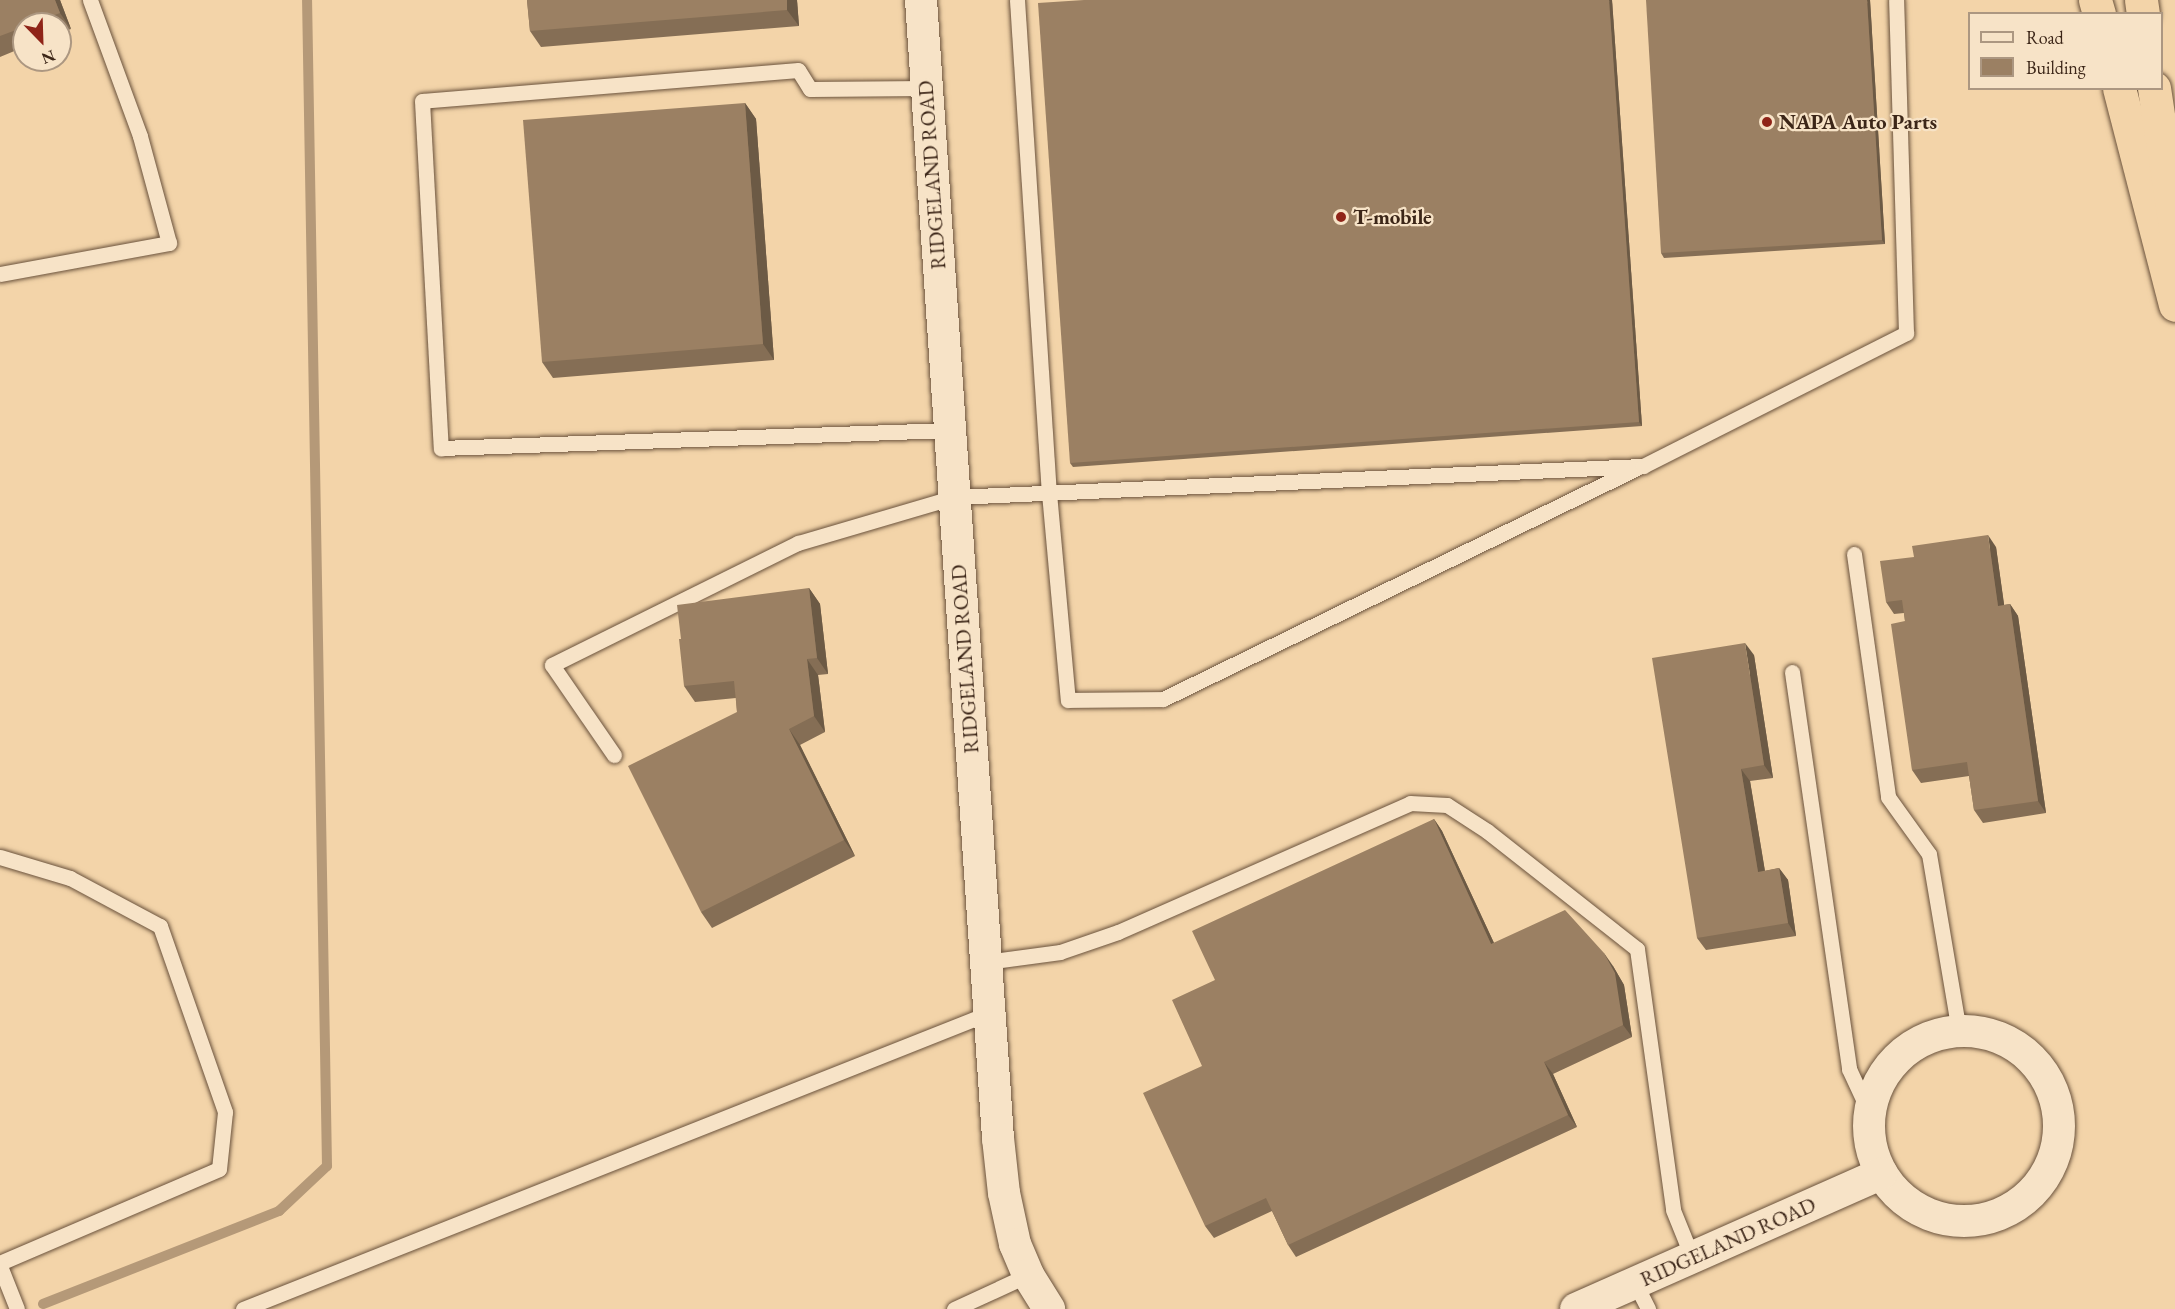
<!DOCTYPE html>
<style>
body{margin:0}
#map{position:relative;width:2175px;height:1309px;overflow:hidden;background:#f3d4a9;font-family:"EB Garamond",serif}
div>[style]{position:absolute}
.stream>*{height:10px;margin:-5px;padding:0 5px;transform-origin:5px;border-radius:5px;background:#b59978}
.roads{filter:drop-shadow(0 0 2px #6a523c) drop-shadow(0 0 2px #6a523c)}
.lane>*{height:15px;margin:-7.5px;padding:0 7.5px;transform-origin:7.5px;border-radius:7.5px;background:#f7e3c7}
.street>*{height:32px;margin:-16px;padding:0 16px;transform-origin:16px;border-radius:16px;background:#f7e3c7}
.street>.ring{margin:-16px;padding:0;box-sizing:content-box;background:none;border:32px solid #f7e3c7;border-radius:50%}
.highway>*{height:33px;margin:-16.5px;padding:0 16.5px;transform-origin:16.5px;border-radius:16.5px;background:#f3d4a9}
.wall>*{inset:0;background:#856e55}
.shaded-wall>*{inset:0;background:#6c5a45}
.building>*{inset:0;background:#9b8063}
.dots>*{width:16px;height:16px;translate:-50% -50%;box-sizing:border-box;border:3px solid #f7e3c7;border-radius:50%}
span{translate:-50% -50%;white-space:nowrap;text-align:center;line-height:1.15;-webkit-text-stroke:4.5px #f7e3c7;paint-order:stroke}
.poi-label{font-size:21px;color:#3c2618;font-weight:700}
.left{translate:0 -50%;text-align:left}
.street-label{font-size:21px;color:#3c2618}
.legend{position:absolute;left:1968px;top:12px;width:195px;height:78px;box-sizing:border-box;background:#f7e3c7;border:2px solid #ac9781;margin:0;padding:8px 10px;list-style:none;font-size:18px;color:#3c2618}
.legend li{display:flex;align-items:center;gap:12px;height:30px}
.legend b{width:30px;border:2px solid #ac9781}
.north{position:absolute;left:12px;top:12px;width:60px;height:60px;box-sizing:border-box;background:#f7e3c7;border:2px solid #ac9781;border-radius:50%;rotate:157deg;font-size:16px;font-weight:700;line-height:24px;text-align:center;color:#3c2618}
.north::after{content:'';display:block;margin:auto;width:21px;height:27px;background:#8f2418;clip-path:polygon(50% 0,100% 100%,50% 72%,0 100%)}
</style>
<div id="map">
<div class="stream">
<div style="left:43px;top:1304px;width:254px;rotate:-21.5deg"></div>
<div style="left:279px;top:1211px;width:66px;rotate:-43.2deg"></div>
<div style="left:327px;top:1166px;width:1166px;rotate:-90.98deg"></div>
</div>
<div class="roads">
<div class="lane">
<div style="left:1017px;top:0;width:494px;rotate:86.3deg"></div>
<div style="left:1049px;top:493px;width:208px;rotate:84.8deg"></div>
<div style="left:1068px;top:700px;width:95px;rotate:-0.6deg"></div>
<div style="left:1163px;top:699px;width:527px;rotate:-25.98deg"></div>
<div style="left:926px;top:88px;width:116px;rotate:179.5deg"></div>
<div style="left:810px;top:89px;width:22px;rotate:-122deg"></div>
<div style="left:798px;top:70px;width:377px;rotate:175.3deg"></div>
<div style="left:422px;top:101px;width:348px;rotate:86.9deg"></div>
<div style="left:441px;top:448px;width:509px;rotate:-2.03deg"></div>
<div style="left:0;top:274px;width:172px;rotate:-10.4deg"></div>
<div style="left:169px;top:243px;width:111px;rotate:-105.2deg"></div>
<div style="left:140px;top:136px;width:145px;rotate:-110.2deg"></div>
<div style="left:1854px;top:554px;width:245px;rotate:82deg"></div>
<div style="left:1888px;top:797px;width:70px;rotate:54.3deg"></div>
<div style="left:1929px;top:854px;width:180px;rotate:80.4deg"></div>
<div style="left:1792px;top:672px;width:401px;rotate:81.8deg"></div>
<div style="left:1849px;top:1069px;width:47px;rotate:65.1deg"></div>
<div style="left:614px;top:755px;width:109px;rotate:-124.6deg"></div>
<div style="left:552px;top:665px;width:275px;rotate:-26.4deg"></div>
<div style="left:798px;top:543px;width:163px;rotate:-16.4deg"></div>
<div style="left:954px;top:497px;width:690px;rotate:-2.58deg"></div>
<div style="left:1643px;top:466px;width:295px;rotate:-26.8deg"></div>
<div style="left:1906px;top:333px;width:333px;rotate:-91.7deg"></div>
<div style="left:0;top:857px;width:73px;rotate:16.7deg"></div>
<div style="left:70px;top:878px;width:102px;rotate:28.1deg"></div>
<div style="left:160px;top:926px;width:197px;rotate:70.7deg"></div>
<div style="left:225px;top:1112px;width:57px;rotate:96deg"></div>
<div style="left:219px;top:1169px;width:238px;rotate:156.8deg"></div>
<div style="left:986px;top:962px;width:75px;rotate:-7.7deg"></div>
<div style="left:1060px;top:952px;width:61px;rotate:-19deg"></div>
<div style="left:1118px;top:932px;width:319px;rotate:-23.8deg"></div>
<div style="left:1410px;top:803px;width:37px;rotate:3deg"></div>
<div style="left:1447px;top:805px;width:48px;rotate:33deg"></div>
<div style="left:1487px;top:831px;width:191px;rotate:38.2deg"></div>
<div style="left:1637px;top:949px;width:263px;rotate:82.1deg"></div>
<div style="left:1673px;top:1210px;width:51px;rotate:68deg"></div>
<div style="left:0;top:1266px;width:46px;rotate:68.4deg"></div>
<div style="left:1635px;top:1283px;width:29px;rotate:63deg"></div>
<div style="left:243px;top:1309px;width:803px;rotate:-21.64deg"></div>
<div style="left:954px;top:1309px;width:81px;rotate:-24.7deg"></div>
</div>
<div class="street">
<div style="left:921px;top:0;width:1141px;rotate:86.13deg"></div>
<div style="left:998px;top:1138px;width:55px;rotate:83.8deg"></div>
<div style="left:1004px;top:1193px;width:52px;rotate:77.8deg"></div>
<div style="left:1015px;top:1244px;width:34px;rotate:67deg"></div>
<div style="left:1028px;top:1275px;width:40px;rotate:58deg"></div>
<div class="ring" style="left:1869px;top:1031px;width:158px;height:158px"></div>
<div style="left:1576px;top:1309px;width:334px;rotate:-23.9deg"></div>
</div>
<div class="highway">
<div style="left:2095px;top:0;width:15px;rotate:74deg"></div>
<div style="left:2141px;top:0;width:14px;rotate:82deg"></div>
<div style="left:2119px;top:88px;width:224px;rotate:75.5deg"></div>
<div style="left:2154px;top:88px;width:141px;rotate:81.4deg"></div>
</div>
</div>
<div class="wall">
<div style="clip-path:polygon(0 0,60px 0,71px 29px,60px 33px,60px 24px,24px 24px,24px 47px,0 57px)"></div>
<div style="clip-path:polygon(527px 0,797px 0,799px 26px,541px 47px,530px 31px)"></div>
<div style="clip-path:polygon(1612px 0,1642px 426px,1073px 467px,1070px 463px)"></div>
<div style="clip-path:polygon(1870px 0,1885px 244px,1664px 258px,1661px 253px)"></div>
<div style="clip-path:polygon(745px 103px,756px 119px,774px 360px,553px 378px,542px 362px)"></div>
<div style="clip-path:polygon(1996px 547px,2004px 605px,2010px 604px,2018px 616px,2046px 813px,1983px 823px,1974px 810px,1969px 776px,1921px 783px,1912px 770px,1905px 621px,1904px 613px,1894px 614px,1886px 602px)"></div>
<div style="clip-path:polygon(809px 588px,820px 604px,828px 674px,818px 675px,825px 732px,800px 745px,855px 856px,712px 928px,701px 912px,737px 712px,736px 698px,695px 702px,684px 686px)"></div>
<div style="clip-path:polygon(1754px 655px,1773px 778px,1750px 781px,1765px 871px,1779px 868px,1788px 880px,1796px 936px,1706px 950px,1697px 938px)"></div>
<div style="clip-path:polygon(1434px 819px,1442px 831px,1494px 943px,1613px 966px,1624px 985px,1632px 1037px,1553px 1074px,1577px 1127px,1296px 1257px,1288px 1245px,1272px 1211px,1214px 1238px,1205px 1226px,1202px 1066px,1215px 980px)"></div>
</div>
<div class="shaded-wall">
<div style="clip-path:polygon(55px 0,60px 0,71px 29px,60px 13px)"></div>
<div style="clip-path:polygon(787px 0,797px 0,799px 26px,787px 10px)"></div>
<div style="clip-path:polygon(1609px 0,1612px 0,1642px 426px,1639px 422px)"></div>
<div style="clip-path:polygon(1867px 0,1870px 0,1885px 244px,1882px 240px)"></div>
<div style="clip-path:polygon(745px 103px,756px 119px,774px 360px,763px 344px)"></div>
<div style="clip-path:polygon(1988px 535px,1996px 547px,2006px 618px,1998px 606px)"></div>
<div style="clip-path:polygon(809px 588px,820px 604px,828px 674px,817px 658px)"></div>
<div style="clip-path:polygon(2010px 604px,2018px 616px,2046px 813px,2038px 801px)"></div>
<div style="clip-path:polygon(1745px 643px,1754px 655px,1773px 778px,1764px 765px)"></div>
<div style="clip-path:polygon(807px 659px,818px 675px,825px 732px,814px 716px)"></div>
<div style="clip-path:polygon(789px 729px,800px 745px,855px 856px,844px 840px)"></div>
<div style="clip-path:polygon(1741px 769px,1750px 781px,1767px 884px,1758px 872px)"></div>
<div style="clip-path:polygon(1434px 819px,1442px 831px,1500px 956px,1491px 944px)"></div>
<div style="clip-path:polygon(1779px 868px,1788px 880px,1796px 936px,1788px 923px)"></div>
<div style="clip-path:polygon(1604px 953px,1613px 966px,1624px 985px,1632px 1037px,1623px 1025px)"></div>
<div style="clip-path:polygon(1544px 1062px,1553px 1074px,1577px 1127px,1568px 1115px)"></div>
</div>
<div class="building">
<div style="clip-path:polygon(0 0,55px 0,60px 13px,31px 24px,24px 24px,24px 27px,0 36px)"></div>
<div style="clip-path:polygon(527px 0,787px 0,787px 10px,530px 31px)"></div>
<div style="clip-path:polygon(1084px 0,1609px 0,1639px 422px,1070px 463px,1038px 3px)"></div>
<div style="clip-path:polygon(1646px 0,1867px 0,1882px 240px,1661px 253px)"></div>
<div style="clip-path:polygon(745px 103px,763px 344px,542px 362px,523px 120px)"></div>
<div style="clip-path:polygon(1988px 535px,1998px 606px,2010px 604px,2038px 801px,1974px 810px,1967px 762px,1912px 770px,1891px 624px,1905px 621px,1902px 600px,1886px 602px,1880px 561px,1914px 557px,1912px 546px)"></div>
<div style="clip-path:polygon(809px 588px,817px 658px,807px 659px,814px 716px,789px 729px,844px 840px,701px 912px,628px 766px,737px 712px,734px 681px,684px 686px,679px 639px,681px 639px,677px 605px)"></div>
<div style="clip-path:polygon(1745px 643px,1764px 765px,1741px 769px,1758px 872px,1779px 868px,1788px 923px,1697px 938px,1652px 658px)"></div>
<div style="clip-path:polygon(1434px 819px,1491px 944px,1565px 910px,1604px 953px,1615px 973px,1623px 1025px,1544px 1062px,1568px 1115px,1288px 1245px,1266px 1198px,1205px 1226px,1143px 1093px,1202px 1066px,1172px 1000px,1215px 980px,1192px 931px)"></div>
</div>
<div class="dots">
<div style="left:1767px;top:122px;background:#8f2418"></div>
<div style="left:1341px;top:217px;background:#8f2418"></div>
</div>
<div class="poi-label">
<span class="left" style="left:1779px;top:122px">NAPA Auto Parts</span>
<span class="left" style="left:1353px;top:217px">T-mobile</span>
</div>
<div class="street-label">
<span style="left:932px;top:175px;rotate:-94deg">RIDGELAND ROAD</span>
<span style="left:965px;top:659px;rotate:-94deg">RIDGELAND ROAD</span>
<span style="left:1728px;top:1242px;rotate:-24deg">RIDGELAND ROAD</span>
</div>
<ul class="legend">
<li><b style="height:8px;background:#f7e3c7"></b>Road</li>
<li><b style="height:16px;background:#9b8063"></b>Building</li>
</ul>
<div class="north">N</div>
</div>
